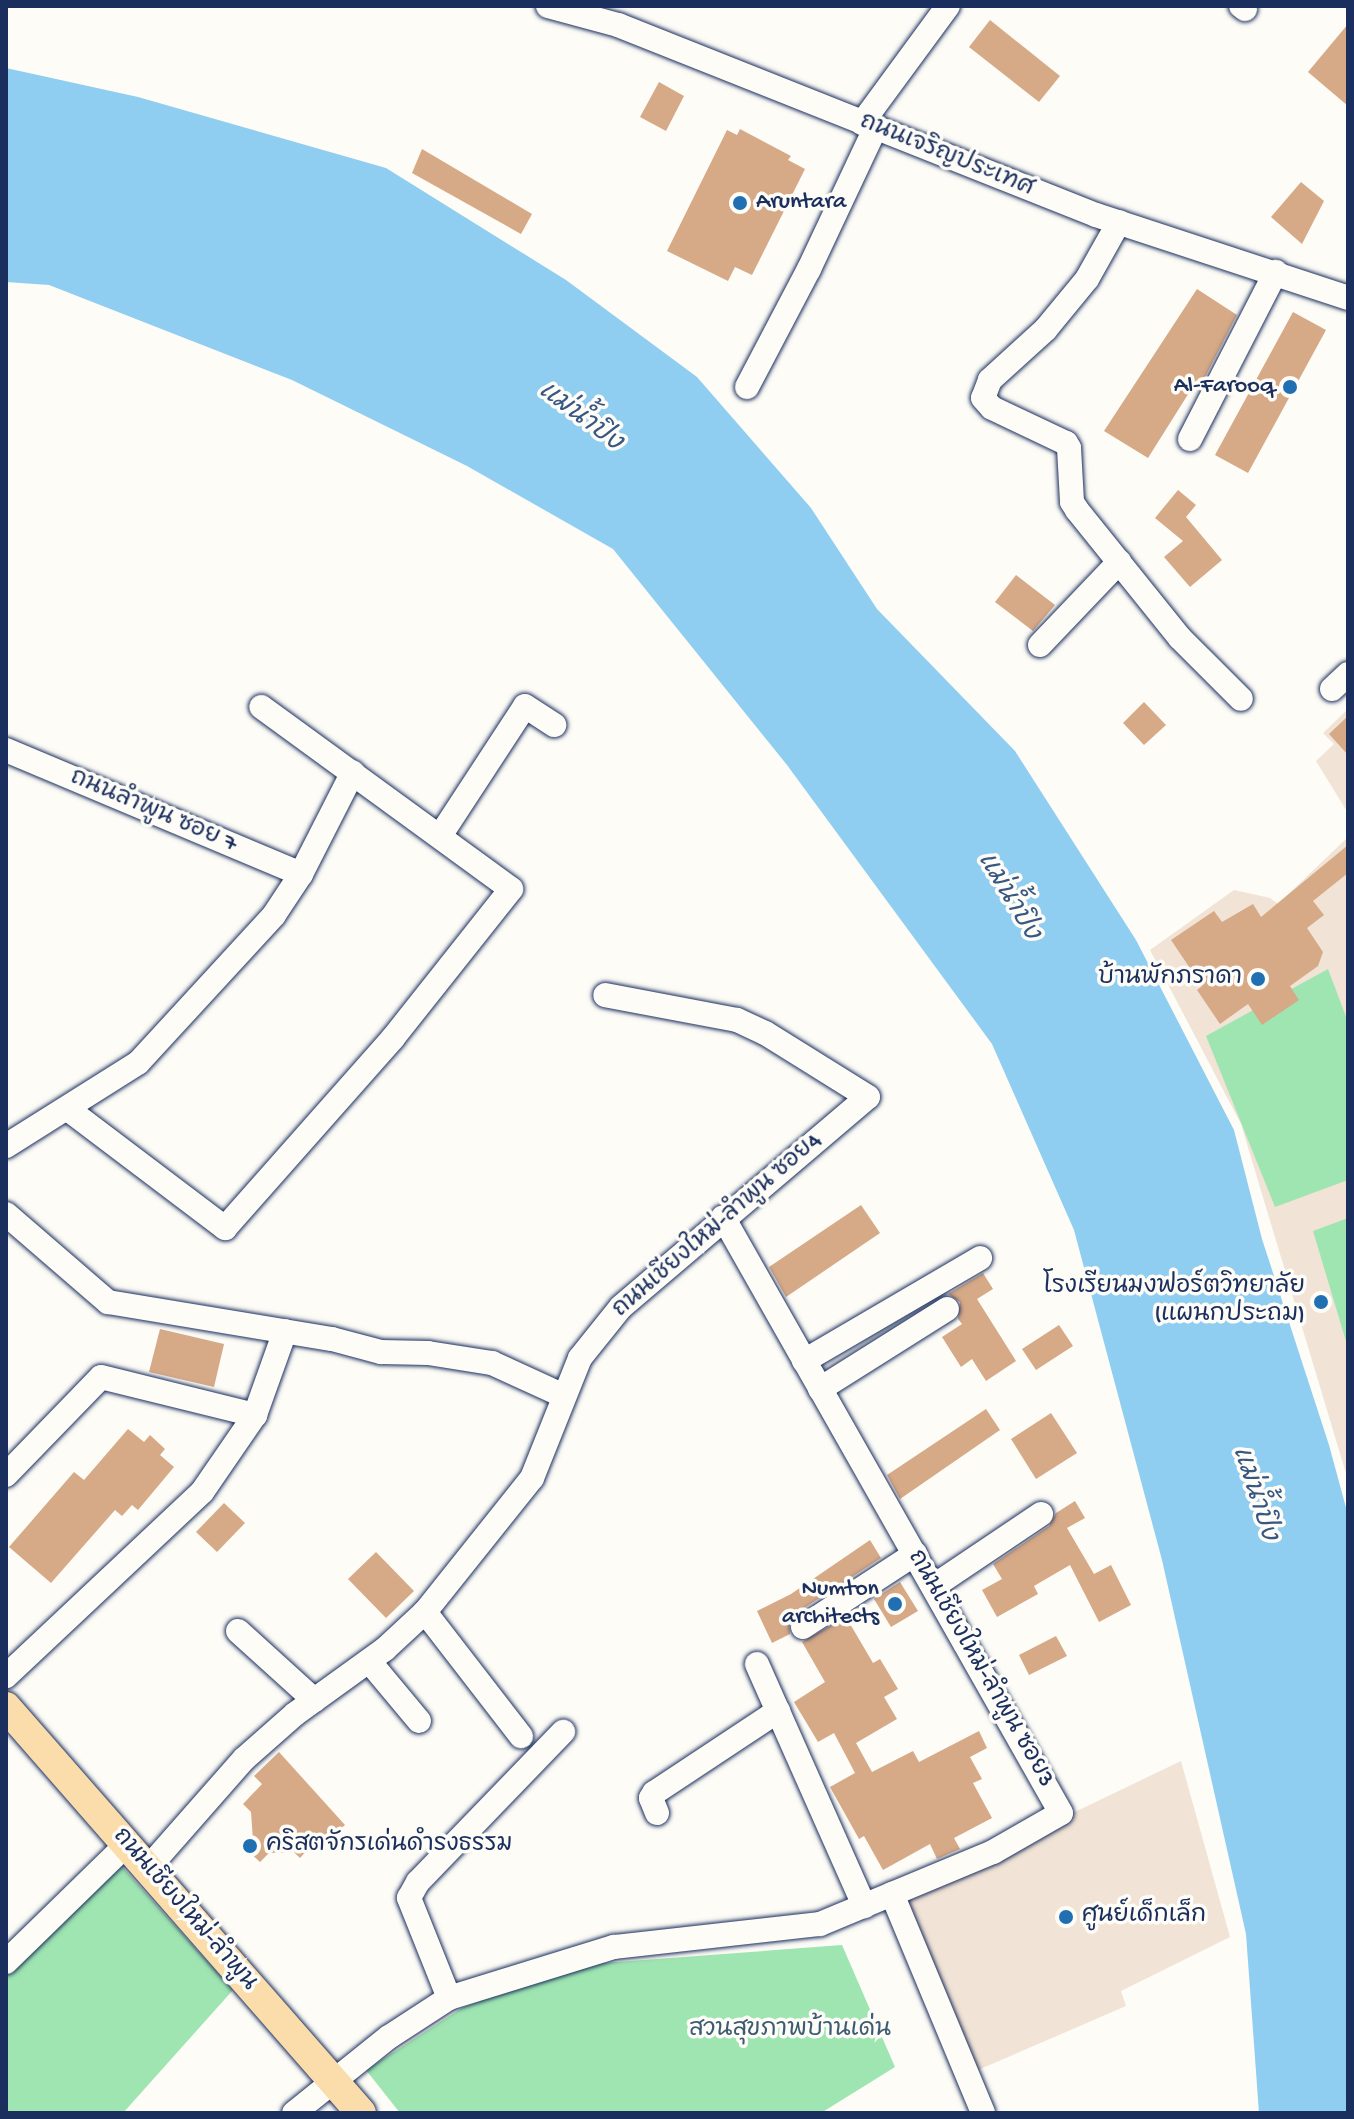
<!DOCTYPE html>
<meta charset="utf-8">
<style>
body{margin:0}
#map{position:relative;width:1354px;height:2119px;overflow:hidden;background:#fdfcf7;font-family:"Gochi Hand","Playpen Sans Thai",sans-serif}
div>[style]{position:absolute}
.built>*{inset:0;background:#f1e3d5}
.green>*{inset:0;background:#9fe5b1}
.water>*{inset:0;background:#90cef1}
.building>*{inset:0;background:#d6a987}
.roads{filter:drop-shadow(0 0 2px #1b2f5e) drop-shadow(0 0 2px #1b2f5e)}
.minor>*{height:24px;margin:-12px;padding:0 12px;transform-origin:12px;border-radius:12px;background:#fdfcf7}
.major>*{height:30px;margin:-15px;padding:0 15px;transform-origin:15px;border-radius:15px;background:#fbddab}
.dots>*{width:22px;height:22px;translate:-50% -50%;box-sizing:border-box;border:4px solid #fdfcf7;border-radius:50%}
span{translate:-50% -50%;white-space:nowrap;text-align:center;line-height:1.15;-webkit-text-stroke:7px #fdfcf7;paint-order:stroke}
.street-label{font-size:24px;color:#1b2f5e}
.poi-label{font-size:24px;color:#1b2f5e}
.left{translate:0 -50%;text-align:left}
.right{translate:-100% -50%;text-align:right}
.park-label{font-size:24px;color:#3c5c73}
.water-label{font-size:26px;color:#385783;font-style:italic}
.frame{position:absolute;inset:0;border:8px solid #1b2f5e;pointer-events:none}
</style>
<div id="map">
<div class="built">
<div style="clip-path:polygon(1348px 709px,1348px 813px,1316px 761px,1334px 744px,1323px 733px)"></div>
<div style="clip-path:polygon(1348px 837px,1348px 1480px,1241px 1124px,1150px 950px,1234px 890px,1270px 898px,1278px 904px)"></div>
<div style="clip-path:polygon(1181px 1761px,1230px 1937px,1121px 1991px,1126px 2006px,971px 2073px,898px 1897px)"></div>
</div>
<div class="green">
<div style="clip-path:polygon(1328px 969px,1348px 1022px,1348px 1180px,1275px 1207px,1206px 1036px)"></div>
<div style="clip-path:polygon(1348px 1218px,1348px 1348px,1313px 1231px)"></div>
<div style="clip-path:polygon(116px 1860px,233px 1990px,123px 2113px,6px 2113px,6px 1969px)"></div>
<div style="clip-path:polygon(842px 1945px,895px 2067px,821px 2113px,400px 2113px,366px 2070px,462px 2008px,577px 1965px)"></div>
</div>
<div class="water">
<div style="clip-path:polygon(6px 68px,138px 97px,386px 168px,566px 280px,697px 377px,811px 508px,877px 609px,1015px 751px,1136px 940px,1234px 1130px,1262px 1239px,1329px 1445px,1348px 1515px,1348px 2113px,1259px 2113px,1246px 1934px,1162px 1560px,1074px 1230px,992px 1044px,787px 765px,613px 549px,467px 466px,292px 380px,49px 285px,6px 282px)"></div>
</div>
<div class="building">
<div style="clip-path:polygon(990px 20px,1060px 76px,1039px 102px,969px 47px)"></div>
<div style="clip-path:polygon(1348px 24px,1348px 106px,1308px 72px)"></div>
<div style="clip-path:polygon(659px 82px,684px 96px,666px 131px,640px 117px)"></div>
<div style="clip-path:polygon(740px 129px,791px 156px,788px 160px,805px 169px,752px 275px,735px 267px,728px 281px,667px 251px,727px 130px,737px 135px)"></div>
<div style="clip-path:polygon(422px 149px,532px 214px,521px 234px,412px 173px)"></div>
<div style="clip-path:polygon(1301px 182px,1324px 201px,1302px 244px,1271px 217px)"></div>
<div style="clip-path:polygon(1197px 289px,1237px 315px,1202px 383px,1197px 380px,1148px 458px,1104px 431px)"></div>
<div style="clip-path:polygon(1293px 312px,1326px 330px,1248px 473px,1215px 455px)"></div>
<div style="clip-path:polygon(1178px 490px,1196px 505px,1186px 517px,1222px 560px,1190px 587px,1164px 557px,1183px 541px,1155px 518px)"></div>
<div style="clip-path:polygon(1016px 575px,1055px 605px,1033px 631px,995px 602px)"></div>
<div style="clip-path:polygon(1144px 702px,1166px 725px,1144px 745px,1123px 723px)"></div>
<div style="clip-path:polygon(1348px 716px,1348px 755px,1329px 734px)"></div>
<div style="clip-path:polygon(1348px 845px,1348px 873px,1313px 901px,1324px 915px,1307px 928px,1323px 952px,1318px 966px,1290px 986px,1299px 1000px,1262px 1025px,1248px 1004px,1220px 1024px,1197px 990px,1202px 986px,1171px 940px,1214px 911px,1222px 922px,1253px 904px,1261px 917px)"></div>
<div style="clip-path:polygon(861px 1205px,880px 1233px,786px 1297px,769px 1267px)"></div>
<div style="clip-path:polygon(983px 1273px,993px 1289px,977px 1299px,1016px 1361px,986px 1381px,972px 1359px,961px 1367px,942px 1337px,962px 1324px,958px 1319px,960px 1302px,948px 1294px)"></div>
<div style="clip-path:polygon(1059px 1325px,1073px 1346px,1036px 1370px,1022px 1349px)"></div>
<div style="clip-path:polygon(160px 1329px,224px 1344px,214px 1387px,149px 1372px)"></div>
<div style="clip-path:polygon(986px 1409px,1000px 1430px,900px 1499px,887px 1475px)"></div>
<div style="clip-path:polygon(1051px 1413px,1077px 1453px,1036px 1479px,1011px 1439px)"></div>
<div style="clip-path:polygon(128px 1429px,144px 1442px,150px 1435px,165px 1449px,160px 1455px,174px 1467px,138px 1510px,132px 1505px,122px 1516px,115px 1510px,51px 1583px,9px 1547px,74px 1472px,84px 1480px)"></div>
<div style="clip-path:polygon(1075px 1501px,1085px 1518px,1067px 1528px,1094px 1574px,1111px 1565px,1131px 1605px,1099px 1622px,1070px 1565px,1034px 1586px,1038px 1594px,997px 1617px,982px 1590px,1002px 1579px,993px 1564px,1049px 1526px,1056px 1513px)"></div>
<div style="clip-path:polygon(224px 1503px,245px 1523px,217px 1552px,196px 1532px)"></div>
<div style="clip-path:polygon(870px 1540px,881px 1558px,795px 1614px,789px 1621px,790px 1634px,772px 1643px,757px 1611px,791px 1594px)"></div>
<div style="clip-path:polygon(376px 1552px,414px 1591px,386px 1618px,348px 1579px)"></div>
<div style="clip-path:polygon(900px 1582px,918px 1611px,891px 1627px,874px 1599px)"></div>
<div style="clip-path:polygon(846px 1617px,873px 1663px,880px 1659px,898px 1689px,884px 1697px,897px 1719px,856px 1743px,872px 1772px,913px 1751px,919px 1762px,979px 1731px,987px 1748px,970px 1757px,982px 1779px,973px 1783px,992px 1818px,954px 1838px,960px 1849px,937px 1859px,930px 1844px,883px 1870px,864px 1836px,859px 1839px,830px 1787px,855px 1773px,834px 1733px,818px 1742px,794px 1702px,825px 1682px,802px 1642px)"></div>
<div style="clip-path:polygon(1056px 1636px,1067px 1656px,1029px 1675px,1019px 1655px)"></div>
<div style="clip-path:polygon(279px 1752px,345px 1825px,323px 1844px,318px 1838px,300px 1858px,294px 1852px,269px 1853px,260px 1862px,245px 1848px,253px 1840px,251px 1812px,243px 1804px,262px 1784px,254px 1776px)"></div>
</div>
<div class="roads">
<div class="minor">
<div style="left:548px;top:6px;width:73px;rotate:15.2deg"></div>
<div style="left:618px;top:25px;width:514px;rotate:21.68deg"></div>
<div style="left:1096px;top:215px;width:265px;rotate:18.2deg"></div>
<div style="left:1241px;top:6px;width:5px;rotate:37deg"></div>
<div style="left:862px;top:123px;width:145px;rotate:-53.7deg"></div>
<div style="left:1119px;top:222px;width:65px;rotate:119.3deg"></div>
<div style="left:1087px;top:279px;width:65px;rotate:129.4deg"></div>
<div style="left:1046px;top:329px;width:76px;rotate:137.7deg"></div>
<div style="left:990px;top:380px;width:19px;rotate:111deg"></div>
<div style="left:983px;top:398px;width:13px;rotate:48deg"></div>
<div style="left:992px;top:408px;width:82px;rotate:25.3deg"></div>
<div style="left:1066px;top:443px;width:6px;rotate:59deg"></div>
<div style="left:1069px;top:448px;width:54px;rotate:86.8deg"></div>
<div style="left:1072px;top:502px;width:9px;rotate:58deg"></div>
<div style="left:1077px;top:510px;width:164px;rotate:51.2deg"></div>
<div style="left:1180px;top:638px;width:86px;rotate:45deg"></div>
<div style="left:747px;top:387px;width:133px;rotate:-62.3deg"></div>
<div style="left:809px;top:269px;width:155px;rotate:-64.8deg"></div>
<div style="left:1190px;top:439px;width:188px;rotate:-62.8deg"></div>
<div style="left:1040px;top:645px;width:115px;rotate:-46.4deg"></div>
<div style="left:1332px;top:689px;width:22px;rotate:-43deg"></div>
<div style="left:6px;top:750px;width:320px;rotate:22.8deg"></div>
<div style="left:440px;top:836px;width:155px;rotate:-56.8deg"></div>
<div style="left:525px;top:706px;width:35px;rotate:33deg"></div>
<div style="left:69px;top:1110px;width:196px;rotate:37.1deg"></div>
<div style="left:225px;top:1228px;width:254px;rotate:-48.5deg"></div>
<div style="left:393px;top:1038px;width:190px;rotate:-51.6deg"></div>
<div style="left:511px;top:889px;width:309px;rotate:-143.9deg"></div>
<div style="left:6px;top:1146px;width:156px;rotate:-32.2deg"></div>
<div style="left:138px;top:1063px;width:201px;rotate:-47.4deg"></div>
<div style="left:274px;top:915px;width:49px;rotate:-56.6deg"></div>
<div style="left:301px;top:874px;width:114px;rotate:-63deg"></div>
<div style="left:6px;top:1214px;width:135px;rotate:40.8deg"></div>
<div style="left:108px;top:1302px;width:227px;rotate:9.4deg"></div>
<div style="left:332px;top:1339px;width:51px;rotate:14.9deg"></div>
<div style="left:381px;top:1352px;width:47px;rotate:1.2deg"></div>
<div style="left:428px;top:1353px;width:65px;rotate:8.9deg"></div>
<div style="left:492px;top:1363px;width:79px;rotate:24.6deg"></div>
<div style="left:804px;top:1361px;width:204px;rotate:-30.3deg"></div>
<div style="left:820px;top:1389px;width:150px;rotate:-32.2deg"></div>
<div style="left:255px;top:1415px;width:89px;rotate:-70.3deg"></div>
<div style="left:6px;top:1475px;width:136px;rotate:-45.9deg"></div>
<div style="left:101px;top:1377px;width:159px;rotate:13.9deg"></div>
<div style="left:255px;top:1415px;width:93px;rotate:124.5deg"></div>
<div style="left:202px;top:1492px;width:269px;rotate:136.8deg"></div>
<div style="left:934px;top:1586px;width:129px;rotate:-33.9deg"></div>
<div style="left:425px;top:1612px;width:157px;rotate:52.3deg"></div>
<div style="left:803px;top:1627px;width:134px;rotate:-33.1deg"></div>
<div style="left:238px;top:1631px;width:103px;rotate:42.2deg"></div>
<div style="left:369px;top:1661px;width:78px;rotate:50.2deg"></div>
<div style="left:757px;top:1664px;width:265px;rotate:66.1deg"></div>
<div style="left:657px;top:1813px;width:16px;rotate:-112deg"></div>
<div style="left:651px;top:1798px;width:6px;rotate:-59deg"></div>
<div style="left:654px;top:1793px;width:149px;rotate:-33.5deg"></div>
<div style="left:149px;top:1867px;width:144px;rotate:-48.7deg"></div>
<div style="left:244px;top:1759px;width:68px;rotate:-41.4deg"></div>
<div style="left:295px;top:1714px;width:111px;rotate:-35.8deg"></div>
<div style="left:385px;top:1649px;width:54px;rotate:-42.8deg"></div>
<div style="left:425px;top:1612px;width:171px;rotate:-51.4deg"></div>
<div style="left:532px;top:1478px;width:129px;rotate:-68.2deg"></div>
<div style="left:580px;top:1358px;width:65px;rotate:-51.2deg"></div>
<div style="left:621px;top:1307px;width:324px;rotate:-40.4deg"></div>
<div style="left:868px;top:1097px;width:121px;rotate:-148.1deg"></div>
<div style="left:765px;top:1033px;width:31px;rotate:-155deg"></div>
<div style="left:737px;top:1020px;width:134px;rotate:-169.3deg"></div>
<div style="left:892px;top:1894px;width:237px;rotate:67.4deg"></div>
<div style="left:6px;top:1962px;width:169px;rotate:-44.3deg"></div>
<div style="left:449px;top:1998px;width:108px;rotate:-111.8deg"></div>
<div style="left:409px;top:1898px;width:18px;rotate:-61deg"></div>
<div style="left:418px;top:1882px;width:209px;rotate:-46deg"></div>
<div style="left:294px;top:2113px;width:122px;rotate:-38.7deg"></div>
<div style="left:389px;top:2037px;width:72px;rotate:-33deg"></div>
<div style="left:449px;top:1998px;width:173px;rotate:-17.2deg"></div>
<div style="left:614px;top:1947px;width:207px;rotate:-6.4deg"></div>
<div style="left:820px;top:1924px;width:187px;rotate:-22.6deg"></div>
<div style="left:993px;top:1852px;width:78px;rotate:-29.8deg"></div>
<div style="left:1061px;top:1813px;width:685px;rotate:-119.56deg"></div>
</div>
<div class="major">
<div style="left:6px;top:1707px;width:539px;rotate:48.83deg"></div>
</div>
</div>
<div class="dots">
<div style="left:740px;top:203px;background:#1f6fb2"></div>
<div style="left:1290px;top:387px;background:#1f6fb2"></div>
<div style="left:1258px;top:979px;background:#1f6fb2"></div>
<div style="left:1321px;top:1302px;background:#1f6fb2"></div>
<div style="left:895px;top:1604px;background:#1f6fb2"></div>
<div style="left:250px;top:1846px;background:#1f6fb2"></div>
<div style="left:1066px;top:1917px;background:#1f6fb2"></div>
</div>
<div class="street-label">
<span style="left:946px;top:156px;rotate:22deg">ถนนเจริญประเทศ</span>
<span style="left:153px;top:812px;rotate:23deg">ถนนลำพูน ซอย 7</span>
<span style="left:718px;top:1226px;rotate:-41deg">ถนนเชียงใหม่-ลำพูน ซอย4</span>
<span style="left:980px;top:1669px;rotate:60deg">ถนนเชียงใหม่-ลำพูน ซอย3</span>
<span style="left:184px;top:1910px;rotate:49deg">ถนนเชียงใหม่-ลำพูน</span>
</div>
<div class="poi-label">
<span class="left" style="left:756px;top:203px">Aruntara</span>
<span class="right" style="left:1274px;top:387px">Al-Farooq</span>
<span class="right" style="left:1242px;top:979px">บ้านพักภราดา</span>
<span class="right" style="left:1305px;top:1302px">โรงเรียนมงฟอร์ตวิทยาลัย<br>(แผนกประถม)</span>
<span class="right" style="left:879px;top:1604px">Numton<br>architects</span>
<span class="left" style="left:266px;top:1846px">คริสตจักรเด่นดำรงธรรม</span>
<span class="left" style="left:1082px;top:1917px">ศูนย์เด็กเล็ก</span>
</div>
<div class="park-label">
<span style="left:790px;top:2031px">สวนสุขภาพบ้านเด่น</span>
</div>
<div class="water-label">
<span style="left:579px;top:418px;rotate:37deg">แม่น้ำปิง</span>
<span style="left:1007px;top:897px;rotate:59deg">แม่น้ำปิง</span>
<span style="left:1253px;top:1494px;rotate:72deg">แม่น้ำปิง</span>
</div>
<div class="frame"></div>
</div>
